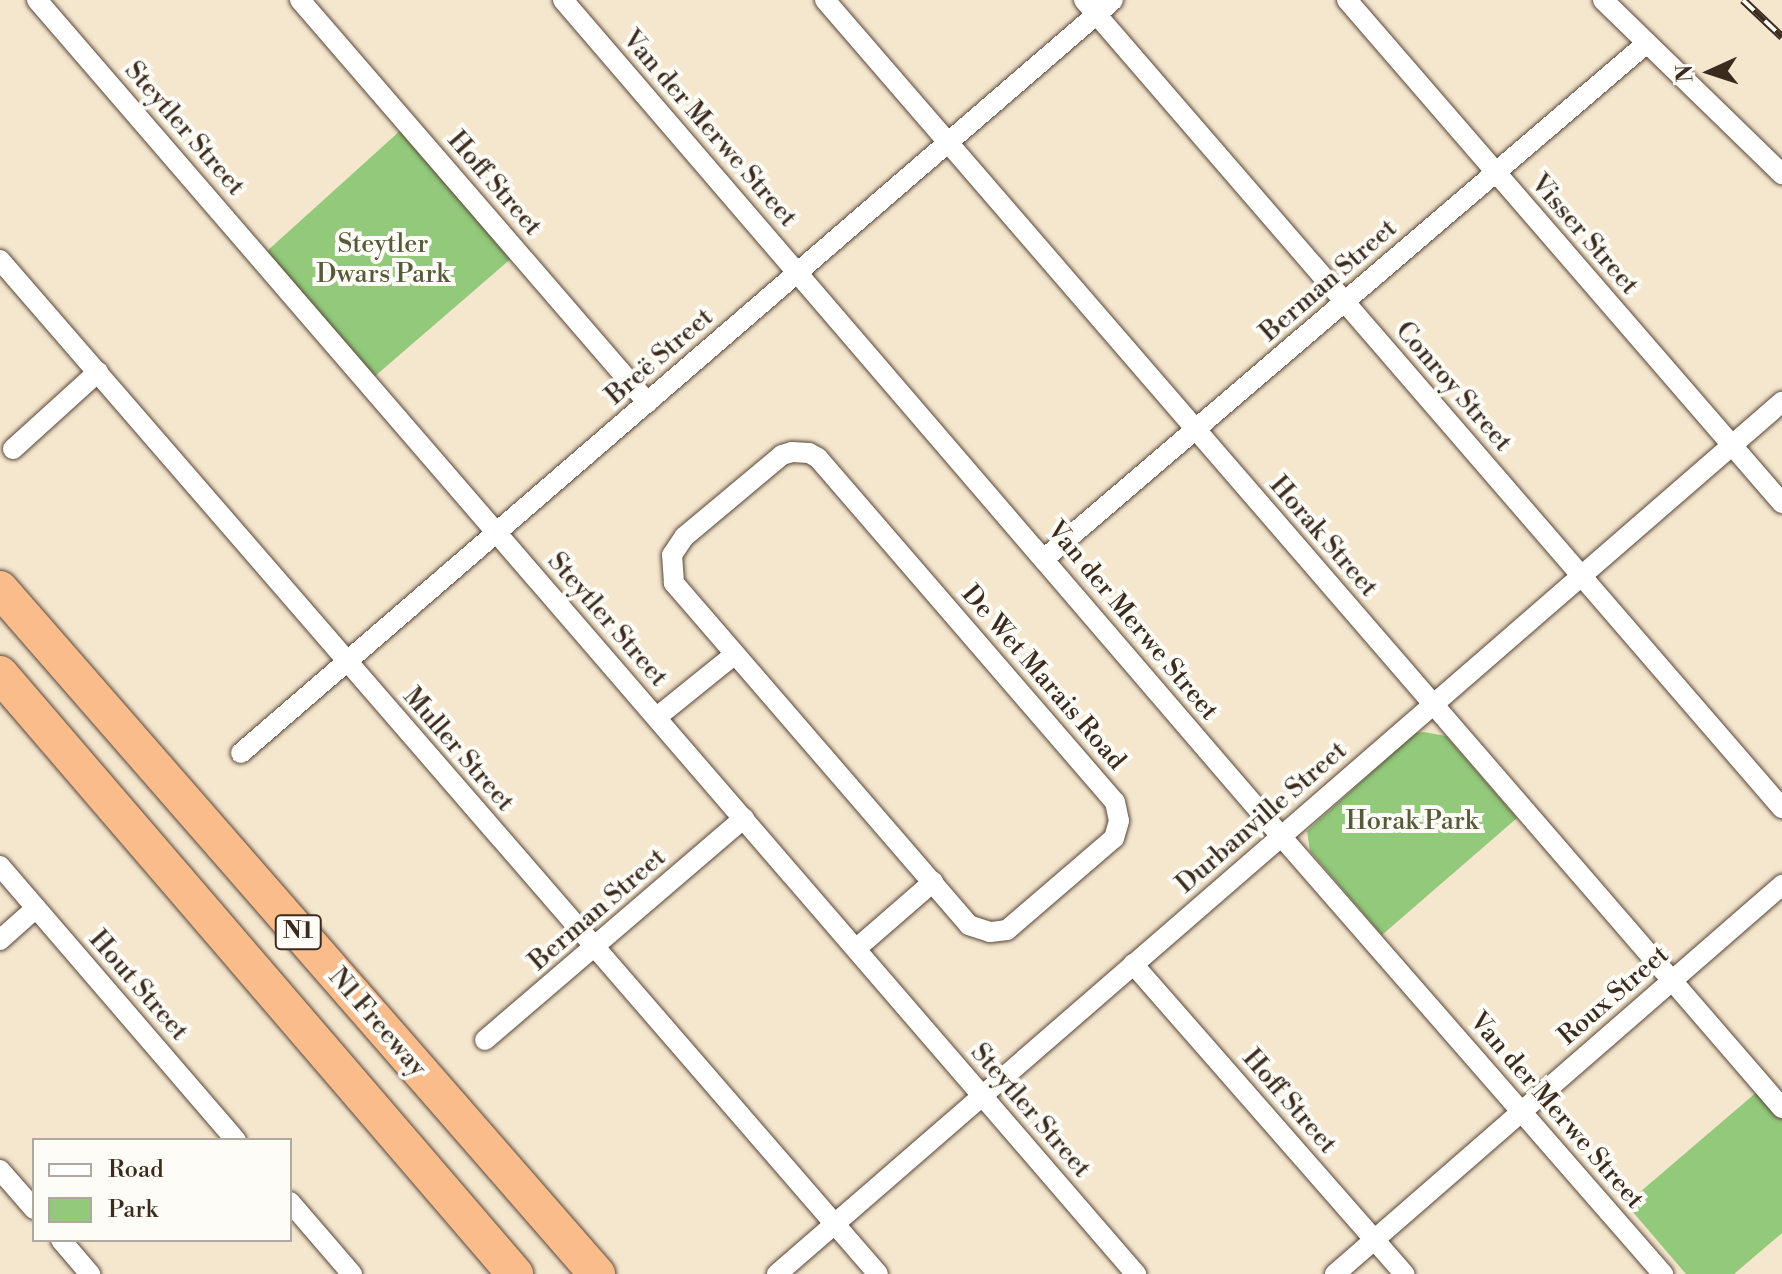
<!DOCTYPE html>
<html>
<head>
<meta charset="utf-8">
<style>
	body { margin:0 }
	#map { position:relative; width:1782px; height:1274px; overflow:hidden; background:#f5e6ce; font-family:"Libre Bodoni",serif }
	div>[style] { position:absolute }
	[style*='--x'] { left:calc(var(--x)*1px); top:calc(var(--y)*1px); width:calc(var(--w)*1px); rotate:calc(var(--a)*1deg) }
	.green>* { inset:0; background:#92c97b }
	.roads { filter:drop-shadow(0 0 2px #574638) drop-shadow(0 0 2px #574638) }
	.street>* { height:20px; margin:-10px; padding:0 10px; transform-origin:10px; border-radius:10px; background:#fff }
	.highway>* { height:36px; margin:-18px; padding:0 18px; transform-origin:18px; border-radius:18px; background:#fabc8b }
	.rail>* { height:8px; margin-top:-4px; transform-origin:0; background:repeating-linear-gradient(90deg,#fdfcf7 0 15px,#3b2a1e 0 30px); box-sizing:border-box; border-block:2px solid #3b2a1e }
	span { translate:-50% -50%; white-space:nowrap; text-align:center; line-height:1.15; -webkit-text-stroke:8px #fdfcf7; paint-order:stroke }
	.shield-label span { padding:2px 6px; background:#fdfcf7; border:2px solid; border-radius:6px; -webkit-text-stroke-width:0 }
	.shield-label { font-size:24px; color:#3b2a1e; font-weight:700 }
	.street-label { font-size:26px; color:#3b2a1e }
	.park-label { font-size:26px; color:#555a3a }
	.legend { position:absolute; left:32px; top:1138px; width:260px; height:104px; box-sizing:border-box; background:#fdfcf7; border:2px solid #afa8a0; margin:0; padding:10px 14px; list-style:none; font-size:24px; color:#3b2a1e }
	.legend li { display:flex; align-items:center; gap:16px; height:40px }
	.legend b { width:40px; border:2px solid #afa8a0 }
	.north { position:absolute; left:1670px; top:32px; width:80px; height:80px; -webkit-text-stroke:6px #fdfcf7; paint-order:stroke; rotate:267deg; font-size:22px; font-weight:700; line-height:32px; text-align:center; color:#3b2a1e }
	.north::after { content:''; display:block; margin:auto; width:28px; height:36px; background:#3b2a1e; clip-path:polygon(50% 0,100% 100%,50% 72%,0 100%) }
</style>
</head>
<body>
<div id="map">
	<div class="green">
		<div style="clip-path:polygon(402px 129px,513px 257px,374px 377px,266px 252px)"></div>
		<div style="clip-path:polygon(1424px 732px,1446px 736px,1517px 818px,1382px 935px,1310px 851px,1307px 831px,1415px 733px)"></div>
		<div style="clip-path:polygon(1758px 1091px,1782px 1119px,1782px 1233px,1734px 1274px,1686px 1274px,1626px 1204px)"></div>
	</div>
	<div class="roads">
		<div class="street">
			<div style="--x:37;--y:0;--w:1683;--a:49.22"></div>
			<div style="--x:300;--y:0;--w:532;--a:49.19"></div>
			<div style="--x:563;--y:0;--w:1101;--a:49.35"></div>
			<div style="--x:1280;--y:835;--w:583;--a:48.9"></div>
			<div style="--x:825;--y:0;--w:1464;--a:49.18"></div>
			<div style="--x:1084;--y:0;--w:1068;--a:49.18"></div>
			<div style="--x:1347;--y:0;--w:665;--a:49.15"></div>
			<div style="--x:1603;--y:0;--w:250;--a:44.2"></div>
			<div style="--x:0;--y:260;--w:1341;--a:49.11"></div>
			<div style="--x:13;--y:449;--w:115;--a:-42.2"></div>
			<div style="--x:792;--y:452;--w:17;--a:3"></div>
			<div style="--x:809;--y:453;--w:10;--a:29"></div>
			<div style="--x:818;--y:458;--w:454;--a:49.2"></div>
			<div style="--x:1115;--y:802;--w:19;--a:78"></div>
			<div style="--x:1119;--y:821;--w:18;--a:106"></div>
			<div style="--x:1114;--y:838;--w:141;--a:139.3"></div>
			<div style="--x:1007;--y:930;--w:17;--a:173"></div>
			<div style="--x:990;--y:932;--w:22;--a:-162"></div>
			<div style="--x:969;--y:925;--w:452;--a:-130.8"></div>
			<div style="--x:674;--y:583;--w:28;--a:-94"></div>
			<div style="--x:672;--y:555;--w:22;--a:-56"></div>
			<div style="--x:684;--y:537;--w:128;--a:-39.9"></div>
			<div style="--x:782;--y:455;--w:10;--a:-17"></div>
			<div style="--x:1045;--y:558;--w:792;--a:-40.55"></div>
			<div style="--x:657;--y:717;--w:100;--a:-38.9"></div>
			<div style="--x:241;--y:753;--w:1152;--a:-40.81"></div>
			<div style="--x:0;--y:866;--w:362;--a:49.3"></div>
			<div style="--x:0;--y:940;--w:48;--a:-41.6"></div>
			<div style="--x:857;--y:948;--w:101;--a:-41"></div>
			<div style="--x:1133;--y:964;--w:412;--a:48.8"></div>
			<div style="--x:485;--y:1040;--w:341;--a:-40.6"></div>
			<div style="--x:0;--y:1170;--w:52;--a:48.9"></div>
			<div style="--x:290;--y:1202;--w:95;--a:49.3"></div>
			<div style="--x:61;--y:1240;--w:45;--a:49.5"></div>
			<div style="--x:777;--y:1274;--w:1331;--a:-40.95"></div>
			<div style="--x:1335;--y:1274;--w:593;--a:-41.03"></div>
		</div>
		<div class="highway">
			<div style="--x:0;--y:589;--w:909;--a:48.93"></div>
			<div style="--x:0;--y:674;--w:791;--a:49.36"></div>
		</div>
	</div>
	<div class="rail">
		<div style="--x:1743;--y:0;--w:54;--a:43.5"></div>
	</div>
	<div class="shield-label">
		<span style="left:298px;top:932px">N1</span>
	</div>
	<div class="street-label">
		<span style="left:184px;top:129px;rotate:49deg">Steytler Street</span>
		<span style="left:709px;top:129px;rotate:49deg">Van der Merwe Street</span>
		<span style="left:494px;top:184px;rotate:49deg">Hoff Street</span>
		<span style="left:1584px;top:235px;rotate:49deg">Visser Street</span>
		<span style="left:1329px;top:281px;rotate:-41deg">Berman Street</span>
		<span style="left:660px;top:357px;rotate:-41deg">Breë Street</span>
		<span style="left:1453px;top:387px;rotate:49deg">Conroy Street</span>
		<span style="left:1323px;top:537px;rotate:49deg">Horak Street</span>
		<span style="left:607px;top:620px;rotate:49deg">Steytler Street</span>
		<span style="left:1132px;top:621px;rotate:50deg">Van der Merwe Street</span>
		<span style="left:1043px;top:678px;rotate:49deg">De Wet Marais Road</span>
		<span style="left:458px;top:750px;rotate:49deg">Muller Street</span>
		<span style="left:1262px;top:818px;rotate:-41deg">Durbanville Street</span>
		<span style="left:598px;top:910px;rotate:-41deg">Berman Street</span>
		<span style="left:138px;top:986px;rotate:49deg">Hout Street</span>
		<span style="left:1614px;top:996px;rotate:-41deg">Roux Street</span>
		<span style="left:377px;top:1023px;rotate:49deg">N1 Freeway</span>
		<span style="left:1289px;top:1102px;rotate:49deg">Hoff Street</span>
		<span style="left:1030px;top:1111px;rotate:49deg">Steytler Street</span>
		<span style="left:1556px;top:1111px;rotate:49deg">Van der Merwe Street</span>
	</div>
	<div class="park-label">
		<span style="left:383px;top:260px">Steytler<br>Dwars Park</span>
		<span style="left:1412px;top:822px">Horak Park</span>
	</div>
	<ul class="legend">
	<li><b style="height:10px;background:#fff"></b>Road</li>
	<li><b style="height:22px;background:#92c97b"></b>Park</li>
	</ul>
	<div class="north">N</div>
</div>
</body>
</html>
